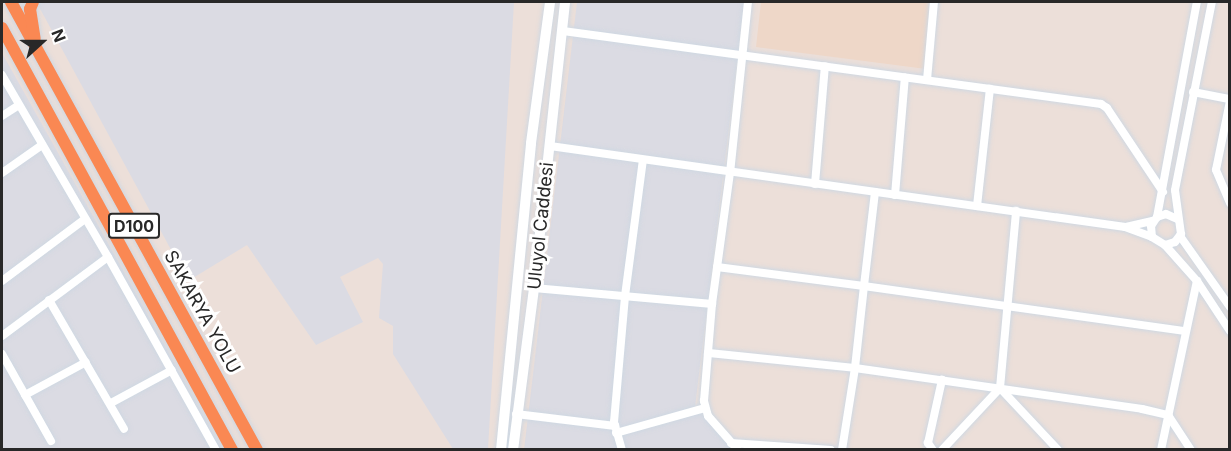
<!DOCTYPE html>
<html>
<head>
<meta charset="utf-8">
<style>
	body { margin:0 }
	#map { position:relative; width:1231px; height:451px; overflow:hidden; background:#ecdfd9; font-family:Inter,sans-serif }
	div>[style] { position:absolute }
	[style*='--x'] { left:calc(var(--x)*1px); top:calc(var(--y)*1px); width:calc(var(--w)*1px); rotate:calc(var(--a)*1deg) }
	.industrial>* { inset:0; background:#dbdbe3 }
	.education>* { inset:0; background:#eed7c8 }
	.roads { filter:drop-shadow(0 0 2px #cfd8e2) drop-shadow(0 0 2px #cfd8e2) }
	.minor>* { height:8px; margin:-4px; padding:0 4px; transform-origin:4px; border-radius:4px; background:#fff }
	.secondary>* { height:10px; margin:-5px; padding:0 5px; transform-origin:5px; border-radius:5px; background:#fff }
	.trunk>* { height:12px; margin:-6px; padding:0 6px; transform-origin:6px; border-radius:6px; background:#fa8853 }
	span { translate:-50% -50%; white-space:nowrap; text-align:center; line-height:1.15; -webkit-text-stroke:6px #fff; paint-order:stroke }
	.shield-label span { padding:2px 4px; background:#fff; border:2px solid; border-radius:4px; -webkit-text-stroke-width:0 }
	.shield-label { font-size:16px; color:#282828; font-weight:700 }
	.street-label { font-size:18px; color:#282828 }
	.frame { position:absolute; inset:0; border:3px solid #282828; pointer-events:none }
	.north { position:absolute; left:12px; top:12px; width:60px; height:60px; -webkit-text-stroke:4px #fff; paint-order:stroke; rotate:69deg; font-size:16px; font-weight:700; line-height:24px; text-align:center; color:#282828 }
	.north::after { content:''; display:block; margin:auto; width:21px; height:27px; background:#282828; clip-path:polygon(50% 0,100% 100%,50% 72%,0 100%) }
</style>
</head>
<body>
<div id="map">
	<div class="industrial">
		<div style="clip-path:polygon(39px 2px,514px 2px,488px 449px,453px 449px,393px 354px,393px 326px,379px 318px,383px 264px,378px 258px,340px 277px,363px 322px,316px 345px,247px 245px,188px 281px,38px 5px)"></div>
		<div style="clip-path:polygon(577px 2px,744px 2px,695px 407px,734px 449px,524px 450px)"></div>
		<div style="clip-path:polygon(2px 53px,57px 151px,222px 449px,2px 449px)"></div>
	</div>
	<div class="education">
		<div style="clip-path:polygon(761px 2px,934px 2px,926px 69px,756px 47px)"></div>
	</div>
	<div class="roads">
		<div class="minor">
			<div style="--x:563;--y:31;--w:543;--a:7.73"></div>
			<div style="--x:1101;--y:104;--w:7;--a:34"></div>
			<div style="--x:1107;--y:108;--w:101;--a:56.3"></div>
			<div style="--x:2;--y:75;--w:211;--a:59.8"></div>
			<div style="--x:108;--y:257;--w:221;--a:60.8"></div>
			<div style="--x:927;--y:80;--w:78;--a:-84.9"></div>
			<div style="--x:1193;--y:92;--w:38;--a:11"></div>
			<div style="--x:1230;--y:101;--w:70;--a:101.5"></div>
			<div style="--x:1216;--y:170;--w:36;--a:67"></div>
			<div style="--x:2;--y:116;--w:20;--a:-33"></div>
			<div style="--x:550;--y:146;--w:581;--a:8.02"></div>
			<div style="--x:1125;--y:227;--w:29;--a:20"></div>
			<div style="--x:1152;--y:237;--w:15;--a:32"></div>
			<div style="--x:1165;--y:245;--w:48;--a:48.4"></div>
			<div style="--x:1197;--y:281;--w:60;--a:56.6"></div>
			<div style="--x:2;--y:173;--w:49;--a:-35"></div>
			<div style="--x:815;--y:184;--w:118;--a:-85.2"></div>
			<div style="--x:875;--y:192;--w:95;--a:96.7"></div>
			<div style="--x:864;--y:286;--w:324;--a:8"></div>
			<div style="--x:895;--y:195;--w:118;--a:-85.2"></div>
			<div style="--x:977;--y:206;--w:118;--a:-83.7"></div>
			<div style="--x:1157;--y:217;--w:219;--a:-79.5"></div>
			<div style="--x:1126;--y:227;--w:28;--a:-13"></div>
			<div style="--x:1180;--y:236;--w:87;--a:54.8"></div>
			<div style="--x:1152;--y:237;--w:11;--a:-95"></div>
			<div style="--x:1151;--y:226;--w:11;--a:-56"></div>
			<div style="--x:1157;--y:217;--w:9;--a:-18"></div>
			<div style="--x:1166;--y:214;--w:12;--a:24"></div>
			<div style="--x:1165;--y:245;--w:10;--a:-17"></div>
			<div style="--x:1175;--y:242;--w:10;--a:-53"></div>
			<div style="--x:1181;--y:234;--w:44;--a:-97.8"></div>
			<div style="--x:1175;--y:190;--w:192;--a:-78.9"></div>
			<div style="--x:717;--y:267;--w:148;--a:7.4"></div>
			<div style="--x:864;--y:286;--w:82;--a:96.3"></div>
			<div style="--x:855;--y:368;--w:83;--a:99"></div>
			<div style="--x:2;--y:281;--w:104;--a:-36.8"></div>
			<div style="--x:534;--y:288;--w:179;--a:5.1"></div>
			<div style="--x:49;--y:300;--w:149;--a:59.8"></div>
			<div style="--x:2;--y:336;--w:132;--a:-36.7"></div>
			<div style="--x:708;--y:353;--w:148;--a:5.8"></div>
			<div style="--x:855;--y:368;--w:290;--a:8.1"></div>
			<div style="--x:1142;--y:409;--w:27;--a:13"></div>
			<div style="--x:1168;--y:415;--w:42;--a:56.7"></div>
			<div style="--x:2;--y:354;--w:100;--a:60.6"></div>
			<div style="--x:1000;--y:388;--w:85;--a:46.9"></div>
			<div style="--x:25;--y:395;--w:69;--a:-28.4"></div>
			<div style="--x:111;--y:403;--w:69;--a:-28.4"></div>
			<div style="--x:516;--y:414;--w:100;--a:6.9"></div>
			<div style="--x:616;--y:433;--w:92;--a:-15.7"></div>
			<div style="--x:731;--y:443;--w:100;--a:4"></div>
			<div style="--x:622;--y:450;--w:29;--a:-106"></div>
			<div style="--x:614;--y:422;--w:126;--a:-85"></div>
			<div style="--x:625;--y:296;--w:137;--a:-82.5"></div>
			<div style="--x:738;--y:450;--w:45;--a:-131.4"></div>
			<div style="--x:708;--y:416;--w:16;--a:-105"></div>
			<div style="--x:704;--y:401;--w:97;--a:-85.3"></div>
			<div style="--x:712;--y:304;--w:132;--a:-82.2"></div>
			<div style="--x:730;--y:173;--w:172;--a:-84"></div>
			<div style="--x:933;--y:450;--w:9;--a:-126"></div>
			<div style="--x:928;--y:443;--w:65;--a:-77.5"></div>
			<div style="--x:942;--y:450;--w:85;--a:-46.9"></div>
			<div style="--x:1000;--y:388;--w:178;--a:-84.8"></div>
			<div style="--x:1161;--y:450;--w:173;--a:-78"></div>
		</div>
		<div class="secondary">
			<div style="--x:501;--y:450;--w:308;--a:-84.4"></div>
			<div style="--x:531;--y:143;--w:142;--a:-82.3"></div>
			<div style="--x:513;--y:450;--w:163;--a:-82.6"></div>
			<div style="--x:534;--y:288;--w:288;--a:-83.8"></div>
		</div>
		<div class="trunk">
			<div style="--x:11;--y:2;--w:511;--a:61.23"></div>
			<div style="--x:33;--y:2;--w:8;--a:113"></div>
			<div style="--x:30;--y:9;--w:30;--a:81"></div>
			<div style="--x:2;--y:28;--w:481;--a:61.4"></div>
		</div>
	</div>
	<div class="shield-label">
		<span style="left:134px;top:226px">D100</span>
	</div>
	<div class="street-label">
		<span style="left:541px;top:226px;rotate:-84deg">Uluyol Caddesi</span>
		<span style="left:202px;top:312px;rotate:61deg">SAKARYA YOLU</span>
	</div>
	<div class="frame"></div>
	<div class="north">N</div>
</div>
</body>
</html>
